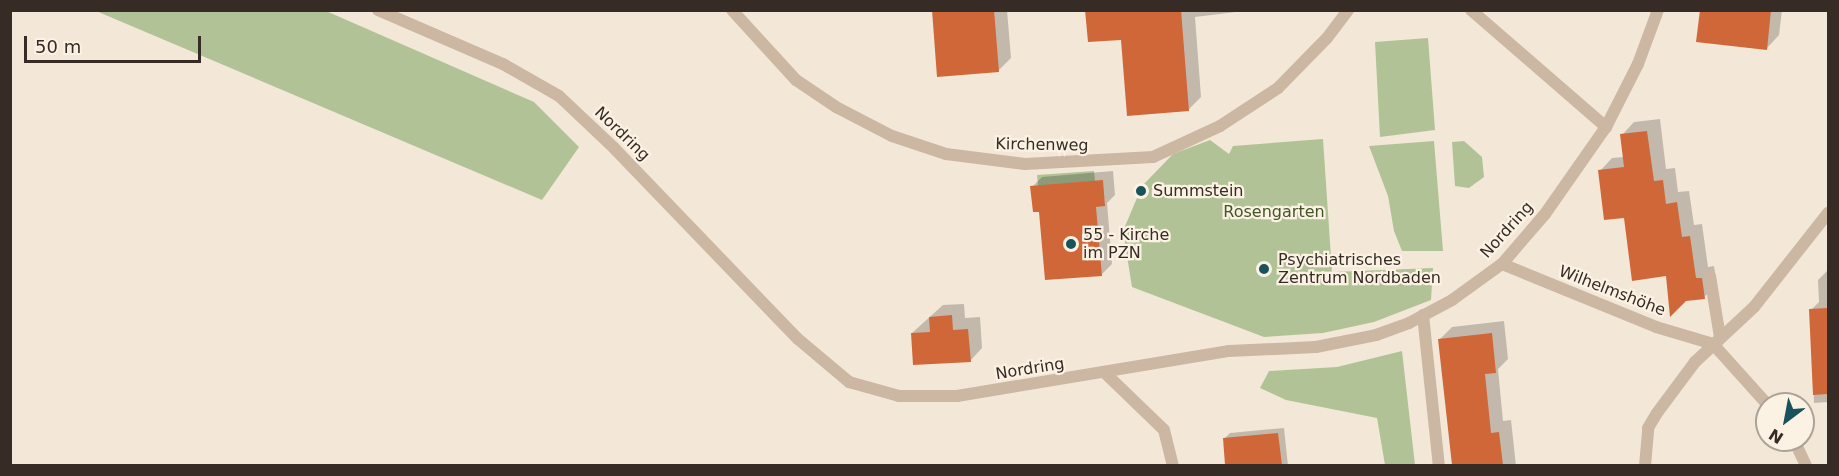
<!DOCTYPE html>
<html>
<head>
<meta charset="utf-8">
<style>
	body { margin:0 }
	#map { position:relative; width:1839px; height:476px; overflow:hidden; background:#f3e8d7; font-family:"DejaVu Sans",sans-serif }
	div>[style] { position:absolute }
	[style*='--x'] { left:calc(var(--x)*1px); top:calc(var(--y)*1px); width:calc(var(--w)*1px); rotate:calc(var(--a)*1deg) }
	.green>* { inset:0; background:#b1c396 }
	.shadow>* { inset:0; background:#0003 }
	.building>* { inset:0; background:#d06738 }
	.service>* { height:12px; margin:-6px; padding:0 6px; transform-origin:6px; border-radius:6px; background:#ccb8a2 }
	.dots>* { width:16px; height:16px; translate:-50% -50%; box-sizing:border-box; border:3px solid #fbf2e4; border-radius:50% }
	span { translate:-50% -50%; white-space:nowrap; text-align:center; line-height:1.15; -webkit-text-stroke:4.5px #fbf2e4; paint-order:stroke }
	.street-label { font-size:16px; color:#362c25 }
	.poi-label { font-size:16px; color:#362c25 }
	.left { translate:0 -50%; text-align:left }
	.park-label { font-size:16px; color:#425627 }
	.frame { position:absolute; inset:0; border:12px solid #362c25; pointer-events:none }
	.north { position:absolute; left:1755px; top:392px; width:60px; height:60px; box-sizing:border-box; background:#fbf2e4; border:2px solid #aca398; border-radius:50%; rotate:212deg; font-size:16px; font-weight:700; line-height:24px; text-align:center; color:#362c25 }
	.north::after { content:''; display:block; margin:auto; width:21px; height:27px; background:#18525b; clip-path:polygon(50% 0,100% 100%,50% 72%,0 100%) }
	.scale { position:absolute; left:24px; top:36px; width:177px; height:27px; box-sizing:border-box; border:3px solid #362c25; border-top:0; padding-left:8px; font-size:18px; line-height:21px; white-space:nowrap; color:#362c25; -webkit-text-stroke:4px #fbf2e4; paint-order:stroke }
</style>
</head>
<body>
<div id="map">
	<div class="green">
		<div style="clip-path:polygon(96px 11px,326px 11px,534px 102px,579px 147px,542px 200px)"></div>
		<div style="clip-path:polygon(1428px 38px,1435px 130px,1380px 137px,1375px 42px)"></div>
		<div style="clip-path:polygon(1323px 139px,1332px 272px,1433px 268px,1431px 300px,1374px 322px,1323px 333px,1264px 337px,1132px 287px,1123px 231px,1142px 186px,1173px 154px,1210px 140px,1229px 154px,1233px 146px)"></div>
		<div style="clip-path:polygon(1434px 141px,1443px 251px,1402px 251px,1394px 231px,1388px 196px,1369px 146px)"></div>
		<div style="clip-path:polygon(1464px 141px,1482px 157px,1484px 177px,1469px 188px,1455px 186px,1452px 142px)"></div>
		<div style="clip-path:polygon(1094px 171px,1095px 181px,1038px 186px,1037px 175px)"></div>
		<div style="clip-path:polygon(1402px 351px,1415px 465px,1385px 465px,1377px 418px,1286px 400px,1260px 388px,1269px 371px,1337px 367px)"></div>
	</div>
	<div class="shadow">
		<div style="clip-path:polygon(933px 10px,1007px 10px,1011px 58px,998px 71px)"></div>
		<div style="clip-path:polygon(1087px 10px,1252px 10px,1195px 17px,1201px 97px,1188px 110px,1123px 38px)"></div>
		<div style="clip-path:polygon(1701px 10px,1782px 10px,1779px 35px,1767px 48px)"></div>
		<div style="clip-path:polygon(1660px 119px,1666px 169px,1675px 168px,1678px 192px,1689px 191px,1694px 225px,1702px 224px,1708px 267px,1714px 266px,1717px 285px,1704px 297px,1667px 274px,1600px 171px,1612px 158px,1624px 157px,1622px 135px,1634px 122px)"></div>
		<div style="clip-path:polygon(1113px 171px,1115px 195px,1107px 203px,1112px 264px,1102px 274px,1041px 210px,1032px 187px,1042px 177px)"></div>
		<div style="clip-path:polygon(1828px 270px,1828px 402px,1814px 403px,1811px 310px,1819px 302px,1818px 280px)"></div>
		<div style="clip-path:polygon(964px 304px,965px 318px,980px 317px,982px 348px,970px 361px,912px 333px,943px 305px)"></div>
		<div style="clip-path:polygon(1504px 321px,1508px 359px,1498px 369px,1503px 421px,1511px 420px,1516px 466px,1453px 466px,1439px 340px,1452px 327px)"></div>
		<div style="clip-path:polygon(1284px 428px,1288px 466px,1227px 466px,1224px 439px,1230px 433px)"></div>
	</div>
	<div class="building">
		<div style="clip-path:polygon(932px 10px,994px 10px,999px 72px,937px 77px)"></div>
		<div style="clip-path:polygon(1085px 10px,1181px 10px,1189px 111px,1127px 116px,1121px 40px,1088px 42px)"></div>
		<div style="clip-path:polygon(1700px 10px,1771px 10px,1767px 50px,1696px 42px)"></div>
		<div style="clip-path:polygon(1647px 131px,1654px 181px,1663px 180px,1666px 204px,1677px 202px,1682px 237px,1690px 236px,1696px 278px,1702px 278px,1705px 299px,1686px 301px,1670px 317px,1666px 276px,1632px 281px,1624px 218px,1604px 220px,1598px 170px,1624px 167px,1620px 134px)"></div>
		<div style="clip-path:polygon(1103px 180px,1105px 206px,1096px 207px,1102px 276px,1045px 280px,1039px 212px,1033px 212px,1030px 186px)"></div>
		<div style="clip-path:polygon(1828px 308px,1828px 394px,1813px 395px,1809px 309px)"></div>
		<div style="clip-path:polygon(952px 315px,953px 330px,968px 329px,971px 362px,913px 365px,911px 333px,930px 332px,929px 317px)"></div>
		<div style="clip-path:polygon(1492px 333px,1496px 373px,1485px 374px,1491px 433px,1499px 432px,1503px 465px,1452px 465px,1438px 339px)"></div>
		<div style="clip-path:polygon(1278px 433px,1282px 465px,1225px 465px,1223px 438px)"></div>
	</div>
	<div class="service">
		<div style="--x:378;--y:10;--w:136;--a:23.4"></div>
		<div style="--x:503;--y:64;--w:64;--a:29.7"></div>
		<div style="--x:559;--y:96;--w:76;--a:43.4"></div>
		<div style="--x:614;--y:148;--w:265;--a:46.1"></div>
		<div style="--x:798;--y:339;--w:67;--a:40.1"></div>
		<div style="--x:849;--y:382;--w:52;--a:15.6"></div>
		<div style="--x:899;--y:396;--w:58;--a:0"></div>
		<div style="--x:957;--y:396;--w:276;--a:-9.4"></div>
		<div style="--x:1229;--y:351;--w:87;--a:-2.6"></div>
		<div style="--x:1316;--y:347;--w:61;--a:-11.3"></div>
		<div style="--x:1376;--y:335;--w:35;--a:-20"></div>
		<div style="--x:1409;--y:323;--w:49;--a:-28.1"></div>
		<div style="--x:1452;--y:300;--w:62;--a:-35.8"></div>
		<div style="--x:1502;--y:264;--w:66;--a:-49.3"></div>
		<div style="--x:1545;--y:214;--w:106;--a:-55"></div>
		<div style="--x:1606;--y:127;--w:71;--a:-63.1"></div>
		<div style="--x:1638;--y:64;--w:58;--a:-69.7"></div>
		<div style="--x:732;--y:10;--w:95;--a:47.6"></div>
		<div style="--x:796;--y:80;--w:48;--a:34"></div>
		<div style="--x:836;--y:107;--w:63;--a:27.4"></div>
		<div style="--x:892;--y:136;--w:57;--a:18.4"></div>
		<div style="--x:946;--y:154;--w:80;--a:7.2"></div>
		<div style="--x:1025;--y:164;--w:128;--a:-3.1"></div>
		<div style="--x:1153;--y:157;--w:74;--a:-24.8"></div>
		<div style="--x:1220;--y:126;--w:69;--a:-33.2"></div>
		<div style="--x:1278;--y:88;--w:70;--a:-45.6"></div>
		<div style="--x:1327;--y:38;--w:35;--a:-53"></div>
		<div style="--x:1471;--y:10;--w:179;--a:40.9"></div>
		<div style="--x:1502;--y:264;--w:166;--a:22.2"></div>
		<div style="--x:1656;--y:327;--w:59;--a:16.6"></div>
		<div style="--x:1713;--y:344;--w:81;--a:48"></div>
		<div style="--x:1710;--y:276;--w:62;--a:80.7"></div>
		<div style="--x:1423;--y:315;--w:152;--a:84"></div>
		<div style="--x:1104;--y:372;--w:83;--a:44"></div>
		<div style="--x:1164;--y:430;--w:37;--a:76"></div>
		<div style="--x:1794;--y:440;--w:29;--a:65"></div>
		<div style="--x:1645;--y:466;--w:38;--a:-85"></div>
		<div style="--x:1648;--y:428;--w:17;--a:-59"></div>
		<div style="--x:1657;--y:413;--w:64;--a:-53.3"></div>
		<div style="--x:1695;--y:362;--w:81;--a:-43"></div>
		<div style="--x:1754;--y:307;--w:120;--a:-51.8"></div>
	</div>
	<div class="dots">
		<div style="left:1141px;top:191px;background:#18525b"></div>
		<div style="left:1071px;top:244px;background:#18525b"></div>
		<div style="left:1264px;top:269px;background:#18525b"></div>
	</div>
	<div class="street-label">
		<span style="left:622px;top:134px;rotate:44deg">Nordring</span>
		<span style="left:1042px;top:145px;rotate:1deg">Kirchenweg</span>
		<span style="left:1507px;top:230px;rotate:-48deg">Nordring</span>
		<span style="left:1612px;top:291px;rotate:21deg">Wilhelmshöhe</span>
		<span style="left:1030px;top:369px;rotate:-9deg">Nordring</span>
	</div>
	<div class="poi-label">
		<span class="left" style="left:1153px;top:191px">Summstein</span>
		<span class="left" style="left:1083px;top:244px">55 - Kirche<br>im PZN</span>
		<span class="left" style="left:1278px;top:269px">Psychiatrisches<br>Zentrum Nordbaden</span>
	</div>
	<div class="park-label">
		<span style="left:1274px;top:212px">Rosengarten</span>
	</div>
	<div class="frame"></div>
	<div class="north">N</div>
	<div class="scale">50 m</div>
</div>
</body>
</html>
